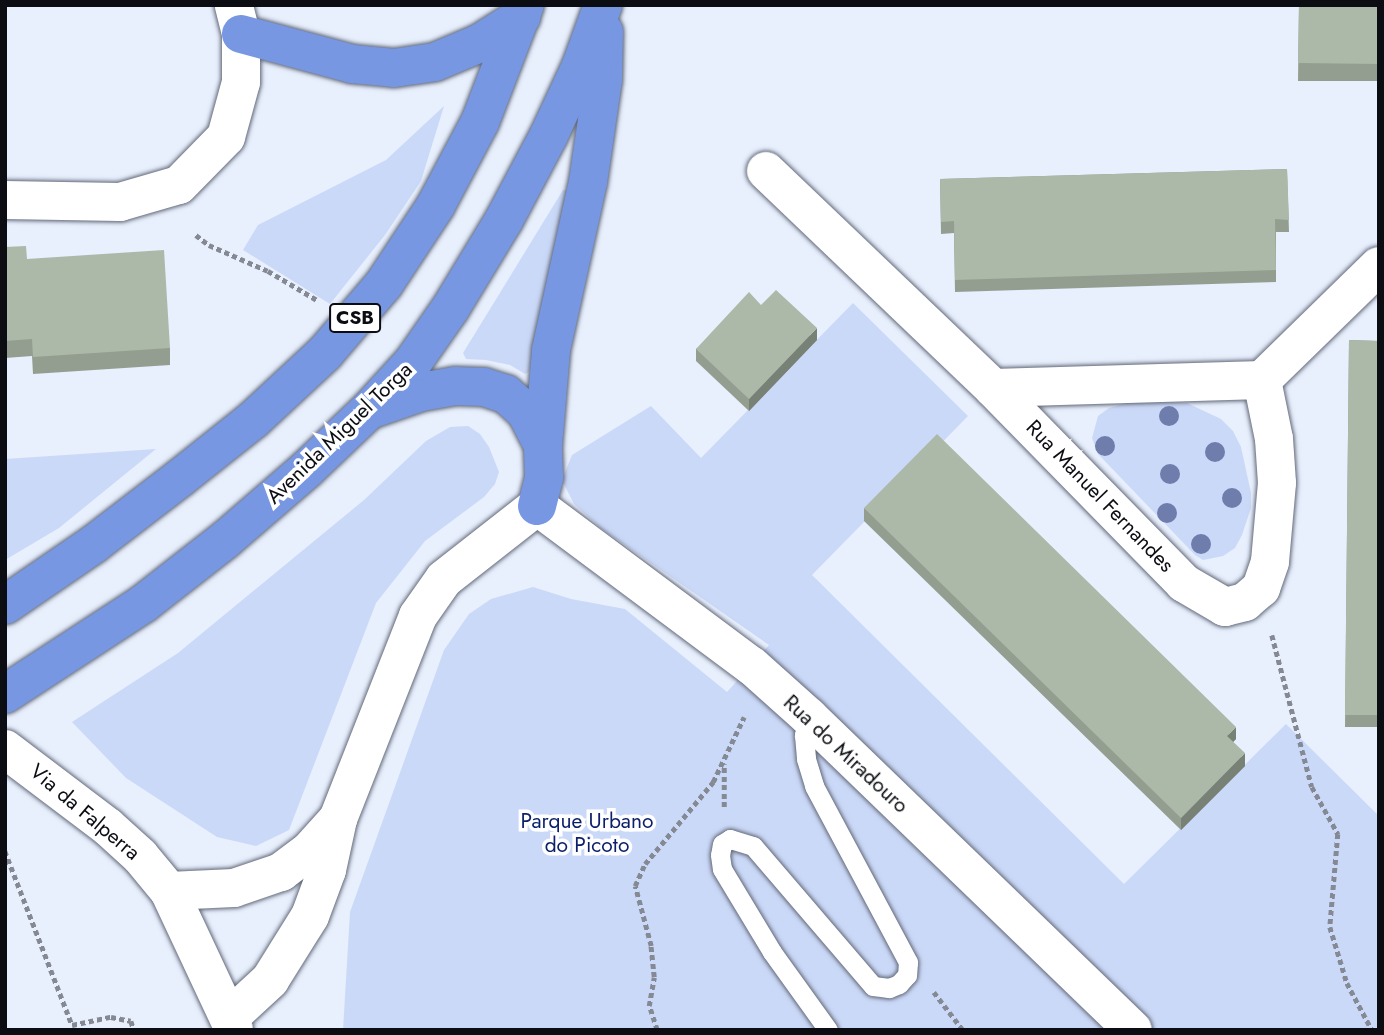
<!DOCTYPE html>
<html>
<head>
<meta charset="utf-8">
<style>
	body { margin:0 }
	#map { position:relative; width:1384px; height:1035px; overflow:hidden; background:#e8effd; font-family:Jost,sans-serif }
	div>[style] { position:absolute }
	[style*='--x'] { left:calc(var(--x)*1px); top:calc(var(--y)*1px); width:calc(var(--w)*1px); rotate:calc(var(--a)*1deg) }
	.green>* { inset:0; background:#cbd9f8 }
	.path>* { height:4.5px; margin-top:-2.25px; transform-origin:0; background:repeating-linear-gradient(90deg,#858994 0 5px,transparent 0 8.5px) }
	.roads { filter:drop-shadow(0 0 2px #626979) drop-shadow(0 0 2px #626979) }
	.lane>* { height:19px; margin:-9.5px; padding:0 9.5px; transform-origin:9.5px; border-radius:9.5px; background:#fff }
	.street>* { height:38px; margin:-19px; padding:0 19px; transform-origin:19px; border-radius:19px; background:#fff }
	.secondary>* { height:38px; margin:-19px; padding:0 19px; transform-origin:19px; border-radius:19px; background:#fff }
	.highway>* { height:38px; margin:-19px; padding:0 19px; transform-origin:19px; border-radius:19px; background:#7797e2 }
	.trees>* { width:20px; height:20px; margin:-10px; border-radius:50%; background:#6e7dac }
	.wall>* { inset:0; background:#949e90 }
	.shaded-wall>* { inset:0; background:#788176 }
	.building>* { inset:0; background:#acb8a8 }
	span { translate:-50% -50%; white-space:nowrap; text-align:center; line-height:1.15; -webkit-text-stroke:7px #fff; paint-order:stroke }
	.shield-label span { padding:2px 5px; background:#fff; border:2px solid; border-radius:5px; -webkit-text-stroke-width:0 }
	.shield-label { font-size:19px; color:#0b0d13; font-weight:700 }
	.street-label { font-size:21px; color:#0b0d13 }
	.park-label { font-size:21px; color:#0b1f6a }
	.frame { position:absolute; inset:0; border:7px solid #0b0d13; pointer-events:none }
</style>
</head>
<body>
<div id="map">
	<div class="green">
		<div style="clip-path:polygon(444px 106px,421px 181px,385px 235px,330px 304px,243px 250px,258px 225px,386px 160px)"></div>
		<div style="clip-path:polygon(563px 190px,568px 190px,529px 372px,525px 374px,510px 365px,486px 360px,466px 359px,463px 353px)"></div>
		<div style="clip-path:polygon(853px 303px,968px 416px,812px 575px,1124px 884px,1286px 724px,1379px 816px,1379px 1030px,343px 1030px,350px 912px,444px 650px,469px 614px,491px 599px,533px 587px,571px 599px,625px 609px,727px 692px,769px 645px,602px 529px,574px 504px,562px 480px,572px 455px,651px 406px,701px 458px)"></div>
		<div style="clip-path:polygon(1134px 401px,1187px 403px,1221px 419px,1233px 431px,1241px 447px,1251px 493px,1251px 508px,1242px 535px,1235px 548px,1223px 556px,1203px 560px,1195px 555px,1098px 454px,1092px 438px,1098px 416px,1109px 408px)"></div>
		<div style="clip-path:polygon(468px 426px,480px 434px,489px 447px,499px 472px,495px 484px,484px 497px,425px 541px,376px 603px,289px 830px,256px 846px,217px 837px,126px 778px,72px 722px,178px 653px,364px 500px,426px 441px,450px 427px)"></div>
		<div style="clip-path:polygon(156px 449px,59px 528px,5px 560px,5px 459px)"></div>
	</div>
	<div class="path">
		<div style="--x:196;--y:235;--w:16;--a:38"></div>
		<div style="--x:209;--y:245;--w:64;--a:23.8"></div>
		<div style="--x:268;--y:271;--w:57;--a:30.6"></div>
		<div style="--x:1272;--y:635;--w:157;--a:75.3"></div>
		<div style="--x:1312;--y:787;--w:54;--a:61"></div>
		<div style="--x:1338;--y:834;--w:93;--a:94.9"></div>
		<div style="--x:1330;--y:927;--w:59;--a:73.1"></div>
		<div style="--x:1347;--y:983;--w:53;--a:62"></div>
		<div style="--x:724;--y:807;--w:43;--a:-90"></div>
		<div style="--x:5;--y:851;--w:186;--a:68.9"></div>
		<div style="--x:72;--y:1025;--w:40;--a:-12"></div>
		<div style="--x:111;--y:1017;--w:20;--a:11"></div>
		<div style="--x:131;--y:1021;--w:9;--a:72"></div>
		<div style="--x:934;--y:992;--w:48;--a:52.7"></div>
		<div style="--x:657;--y:1030;--w:25;--a:-108"></div>
		<div style="--x:649;--y:1006;--w:29;--a:-80"></div>
		<div style="--x:654;--y:977;--w:31;--a:-96"></div>
		<div style="--x:651;--y:946;--w:62;--a:-104.9"></div>
		<div style="--x:635;--y:886;--w:24;--a:-66"></div>
		<div style="--x:645;--y:864;--w:107;--a:-50.3"></div>
		<div style="--x:713;--y:782;--w:72;--a:-64.5"></div>
	</div>
	<div class="roads">
		<div class="lane">
			<div style="--x:809;--y:717;--w:19;--a:106"></div>
			<div style="--x:804;--y:735;--w:24;--a:85"></div>
			<div style="--x:806;--y:759;--w:28;--a:73"></div>
			<div style="--x:814;--y:786;--w:200;--a:61.9"></div>
			<div style="--x:908;--y:962;--w:13;--a:94"></div>
			<div style="--x:907;--y:975;--w:12;--a:132"></div>
			<div style="--x:899;--y:984;--w:11;--a:158"></div>
			<div style="--x:889;--y:988;--w:16;--a:-173"></div>
			<div style="--x:873;--y:986;--w:184;--a:-130.6"></div>
			<div style="--x:753;--y:846;--w:24;--a:-163"></div>
			<div style="--x:730;--y:839;--w:9;--a:148"></div>
			<div style="--x:722;--y:844;--w:11;--a:100"></div>
			<div style="--x:720;--y:855;--w:14;--a:82"></div>
			<div style="--x:722;--y:869;--w:97;--a:58.9"></div>
			<div style="--x:772;--y:952;--w:96;--a:54.3"></div>
		</div>
		<div class="street">
			<div style="--x:766;--y:171;--w:314;--a:43.7"></div>
			<div style="--x:1262;--y:380;--w:60;--a:78.5"></div>
			<div style="--x:1274;--y:439;--w:44;--a:86.1"></div>
			<div style="--x:1277;--y:483;--w:79;--a:95.1"></div>
			<div style="--x:1270;--y:562;--w:28;--a:109"></div>
			<div style="--x:1261;--y:588;--w:21;--a:139"></div>
			<div style="--x:1245;--y:602;--w:21;--a:166"></div>
			<div style="--x:1225;--y:607;--w:48;--a:-149.7"></div>
			<div style="--x:1184;--y:583;--w:273;--a:-134.4"></div>
			<div style="--x:993;--y:388;--w:269;--a:-1.7"></div>
			<div style="--x:1262;--y:380;--w:163;--a:-44.3"></div>
			<div style="--x:169;--y:891;--w:65;--a:-2.6"></div>
			<div style="--x:234;--y:888;--w:50;--a:-18.8"></div>
			<div style="--x:281;--y:872;--w:36;--a:-37"></div>
			<div style="--x:310;--y:850;--w:42;--a:-47.9"></div>
			<div style="--x:229;--y:1018;--w:56;--a:-42.8"></div>
			<div style="--x:270;--y:980;--w:75;--a:-58"></div>
			<div style="--x:310;--y:916;--w:49;--a:-69.7"></div>
			<div style="--x:327;--y:870;--w:52;--a:-77.8"></div>
			<div style="--x:338;--y:819;--w:218;--a:-68.5"></div>
			<div style="--x:418;--y:616;--w:45;--a:-54.9"></div>
			<div style="--x:444;--y:579;--w:118;--a:-38.1"></div>
			<div style="--x:537;--y:506;--w:268;--a:36.7"></div>
			<div style="--x:752;--y:666;--w:76;--a:41.8"></div>
			<div style="--x:809;--y:717;--w:450;--a:44"></div>
		</div>
		<div class="secondary">
			<div style="--x:5;--y:200;--w:115;--a:1"></div>
			<div style="--x:120;--y:202;--w:61;--a:-16.1"></div>
			<div style="--x:179;--y:185;--w:67;--a:-45.6"></div>
			<div style="--x:226;--y:137;--w:57;--a:-74.7"></div>
			<div style="--x:241;--y:82;--w:48;--a:-90"></div>
			<div style="--x:241;--y:34;--w:30;--a:-104"></div>
			<div style="--x:5;--y:749;--w:129;--a:37.1"></div>
			<div style="--x:108;--y:827;--w:43;--a:42.2"></div>
			<div style="--x:140;--y:856;--w:45;--a:50.4"></div>
			<div style="--x:169;--y:891;--w:153;--a:64.9"></div>
		</div>
		<div class="highway">
			<div style="--x:241;--y:34;--w:115;--a:15.1"></div>
			<div style="--x:352;--y:64;--w:42;--a:5.4"></div>
			<div style="--x:394;--y:68;--w:41;--a:-8.3"></div>
			<div style="--x:435;--y:62;--w:49;--a:-22.9"></div>
			<div style="--x:480;--y:43;--w:49;--a:-32.4"></div>
			<div style="--x:372;--y:409;--w:52;--a:-19.1"></div>
			<div style="--x:421;--y:392;--w:35;--a:-10"></div>
			<div style="--x:455;--y:386;--w:29;--a:2"></div>
			<div style="--x:484;--y:387;--w:23;--a:18"></div>
			<div style="--x:506;--y:394;--w:27;--a:42"></div>
			<div style="--x:526;--y:412;--w:38;--a:63"></div>
			<div style="--x:537;--y:506;--w:30;--a:-76"></div>
			<div style="--x:544;--y:477;--w:31;--a:-92"></div>
			<div style="--x:543;--y:446;--w:96;--a:-85.2"></div>
			<div style="--x:551;--y:350;--w:172;--a:-77.6"></div>
			<div style="--x:588;--y:182;--w:104;--a:-81.7"></div>
			<div style="--x:603;--y:79;--w:47;--a:-88.8"></div>
			<div style="--x:5;--y:605;--w:108;--a:-34.4"></div>
			<div style="--x:94;--y:544;--w:108;--a:-37.5"></div>
			<div style="--x:180;--y:478;--w:93;--a:-38.5"></div>
			<div style="--x:253;--y:420;--w:98;--a:-42.9"></div>
			<div style="--x:325;--y:353;--w:91;--a:-49.5"></div>
			<div style="--x:384;--y:284;--w:95;--a:-56.6"></div>
			<div style="--x:436;--y:205;--w:94;--a:-62.1"></div>
			<div style="--x:480;--y:122;--w:125;--a:-69"></div>
			<div style="--x:5;--y:694;--w:165;--a:-33.1"></div>
			<div style="--x:143;--y:604;--w:104;--a:-38"></div>
			<div style="--x:225;--y:540;--w:108;--a:-40.9"></div>
			<div style="--x:307;--y:469;--w:87;--a:-43.6"></div>
			<div style="--x:370;--y:409;--w:64;--a:-47.5"></div>
			<div style="--x:413;--y:362;--w:65;--a:-55.1"></div>
			<div style="--x:450;--y:309;--w:104;--a:-58.8"></div>
			<div style="--x:504;--y:220;--w:96;--a:-62.1"></div>
			<div style="--x:549;--y:135;--w:76;--a:-65.1"></div>
			<div style="--x:581;--y:66;--w:65;--a:-70.2"></div>
		</div>
	</div>
	<div class="trees">
		<div style="left:1169px;top:416px"></div>
		<div style="left:1105px;top:446px"></div>
		<div style="left:1215px;top:452px"></div>
		<div style="left:1170px;top:474px"></div>
		<div style="left:1232px;top:498px"></div>
		<div style="left:1167px;top:513px"></div>
		<div style="left:1201px;top:544px"></div>
	</div>
	<div class="wall">
		<div style="clip-path:polygon(1299px 5px,1379px 5px,1379px 81px,1298px 81px)"></div>
		<div style="clip-path:polygon(1287px 169px,1289px 232px,1276px 232px,1276px 282px,955px 292px,954px 233px,941px 234px,940px 179px)"></div>
		<div style="clip-path:polygon(5px 247px,27px 259px,170px 348px,170px 365px,33px 374px,32px 356px,5px 358px)"></div>
		<div style="clip-path:polygon(761px 305px,817px 340px,749px 411px,696px 361px,696px 349px)"></div>
		<div style="clip-path:polygon(1349px 340px,1379px 341px,1379px 727px,1345px 727px)"></div>
		<div style="clip-path:polygon(864px 508px,1236px 739px,1233px 742px,1245px 766px,1181px 830px,864px 521px)"></div>
	</div>
	<div class="shaded-wall">
		<div style="clip-path:polygon(817px 328px,817px 340px,749px 411px,749px 399px)"></div>
		<div style="clip-path:polygon(1236px 727px,1236px 739px,1227px 748px,1227px 736px)"></div>
		<div style="clip-path:polygon(1245px 753px,1245px 766px,1181px 830px,1181px 818px)"></div>
	</div>
	<div class="building">
		<div style="clip-path:polygon(1299px 5px,1379px 5px,1379px 64px,1298px 63px)"></div>
		<div style="clip-path:polygon(1287px 169px,1289px 220px,1275px 219px,1276px 270px,955px 280px,954px 221px,941px 222px,940px 179px)"></div>
		<div style="clip-path:polygon(26px 246px,27px 259px,164px 250px,170px 348px,33px 357px,32px 339px,5px 341px,5px 247px)"></div>
		<div style="clip-path:polygon(776px 290px,817px 328px,749px 399px,696px 349px,749px 292px,761px 305px)"></div>
		<div style="clip-path:polygon(1349px 340px,1379px 341px,1379px 715px,1345px 715px)"></div>
		<div style="clip-path:polygon(937px 434px,1236px 727px,1227px 736px,1245px 753px,1181px 818px,864px 508px)"></div>
	</div>
	<div class="shield-label">
		<span style="left:355px;top:318px">CSB</span>
	</div>
	<div class="street-label">
		<span style="left:339px;top:433px;rotate:-44deg">Avenida Miguel Torga</span>
		<span style="left:1100px;top:496px;rotate:46deg">Rua Manuel Fernandes</span>
		<span style="left:846px;top:754px;rotate:43deg">Rua do Miradouro</span>
		<span style="left:85px;top:812px;rotate:40deg">Via da Falperra</span>
	</div>
	<div class="park-label">
		<span style="left:587px;top:833px">Parque Urbano<br>do Picoto</span>
	</div>
	<div class="frame"></div>
</div>
</body>
</html>
